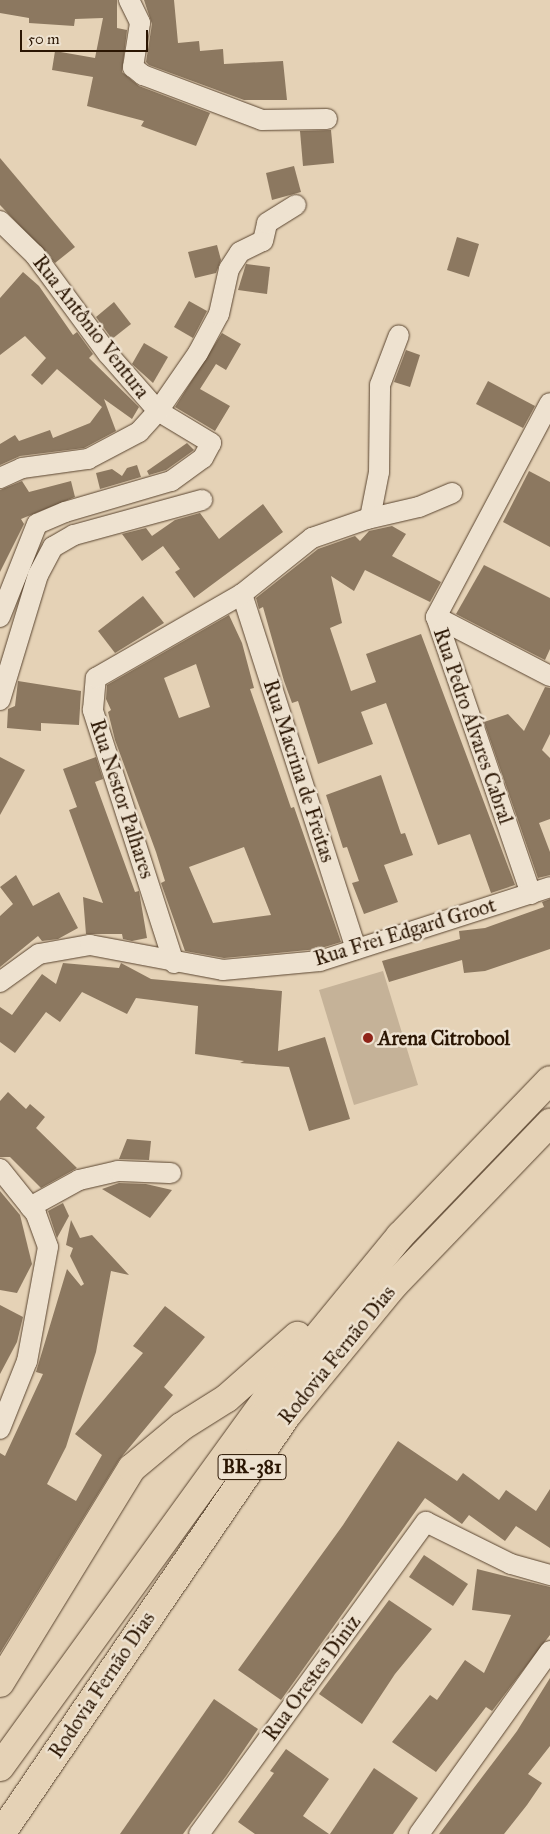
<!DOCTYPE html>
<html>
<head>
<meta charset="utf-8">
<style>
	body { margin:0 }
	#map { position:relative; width:550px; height:1834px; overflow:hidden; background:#e5d2b6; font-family:"IM FELL Great Primer",serif }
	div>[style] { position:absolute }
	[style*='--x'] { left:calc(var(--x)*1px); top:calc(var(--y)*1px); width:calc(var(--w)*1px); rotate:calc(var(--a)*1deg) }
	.green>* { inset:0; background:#c5b298 }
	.building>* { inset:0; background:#8c7860 }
	.roads { filter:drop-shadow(0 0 1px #5a4530) drop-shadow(0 0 1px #5a4530) }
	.minor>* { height:20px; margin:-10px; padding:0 10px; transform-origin:10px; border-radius:10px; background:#eee2d0 }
	.highway>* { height:28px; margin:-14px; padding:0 14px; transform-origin:14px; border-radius:14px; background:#e5d2b6 }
	.dots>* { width:14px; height:14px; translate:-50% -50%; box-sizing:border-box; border:2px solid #eee2d0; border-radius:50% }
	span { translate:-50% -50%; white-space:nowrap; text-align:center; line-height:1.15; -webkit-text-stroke:5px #eee2d0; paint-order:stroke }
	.shield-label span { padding:1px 4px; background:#eee2d0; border:1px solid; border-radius:4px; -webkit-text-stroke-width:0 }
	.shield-label { font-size:19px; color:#2b1603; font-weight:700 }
	.street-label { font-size:20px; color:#2b1603 }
	.poi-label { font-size:20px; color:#2b1603; font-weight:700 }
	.left { translate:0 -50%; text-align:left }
	.scale { position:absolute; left:20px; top:30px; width:128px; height:22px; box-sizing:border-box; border:2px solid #2b1603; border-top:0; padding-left:6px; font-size:15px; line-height:18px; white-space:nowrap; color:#2b1603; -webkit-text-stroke:4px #eee2d0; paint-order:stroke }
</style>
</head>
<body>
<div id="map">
	<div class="green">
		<div style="clip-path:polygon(383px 971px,418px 1085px,354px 1105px,319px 990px)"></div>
	</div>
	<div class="building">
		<div style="clip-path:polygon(0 0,117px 0,117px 28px,127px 30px,122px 72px,139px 86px,210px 113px,196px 146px,141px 126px,144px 121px,87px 106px,93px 77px,52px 70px,55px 51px,95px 58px,103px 18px,75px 19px,74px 26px,29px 23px,29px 18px,0 13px)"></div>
		<div style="clip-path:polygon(144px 0,174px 0,178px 43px,199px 41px,200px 51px,223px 49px,224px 64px,283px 61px,287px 100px,244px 100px,149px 65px,146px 62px,152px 24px)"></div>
		<div style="clip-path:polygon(331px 130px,334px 163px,303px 166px,300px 131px)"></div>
		<div style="clip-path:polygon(0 158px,75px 247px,55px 263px,0 205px)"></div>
		<div style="clip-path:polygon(294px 166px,301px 192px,272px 200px,266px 173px)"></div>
		<div style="clip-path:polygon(457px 237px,479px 244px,469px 277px,447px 270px)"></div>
		<div style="clip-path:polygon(217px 245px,221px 260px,216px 273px,195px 278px,188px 252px)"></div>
		<div style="clip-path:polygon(246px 264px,270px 267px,267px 294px,238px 290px)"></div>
		<div style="clip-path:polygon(23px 272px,39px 286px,73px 335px,77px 332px,93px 354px,89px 358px,139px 407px,132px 419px,104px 399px,116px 431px,84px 448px,20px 456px,0 465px,0 444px,15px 435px,19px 441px,50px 430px,53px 438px,90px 423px,102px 407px,57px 369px,42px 385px,31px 375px,46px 358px,25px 336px,0 355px,0 298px)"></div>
		<div style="clip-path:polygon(189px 301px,207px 311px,193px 338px,174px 327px)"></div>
		<div style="clip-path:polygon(114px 302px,131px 324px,112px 339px,96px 317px)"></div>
		<div style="clip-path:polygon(222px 333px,241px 344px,226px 370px,216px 364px,200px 389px,230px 406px,215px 431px,175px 407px)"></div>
		<div style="clip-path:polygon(144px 343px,168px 357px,153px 383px,132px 364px)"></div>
		<div style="clip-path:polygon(406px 350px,420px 355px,410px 387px,394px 382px)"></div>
		<div style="clip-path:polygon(488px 381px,535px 406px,523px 428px,476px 404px)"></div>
		<div style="clip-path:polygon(187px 443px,194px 450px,166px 470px,149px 475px,147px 471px)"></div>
		<div style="clip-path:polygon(137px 465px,141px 477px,100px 489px,96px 473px,112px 469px,122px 476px,127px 468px)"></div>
		<div style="clip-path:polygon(529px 471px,550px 482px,550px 547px,503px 522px)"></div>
		<div style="clip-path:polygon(22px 481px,29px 492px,71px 481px,75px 497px,21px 519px,24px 524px,0 572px,0 490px)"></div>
		<div style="clip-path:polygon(263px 504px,283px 532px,194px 598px,175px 572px,180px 569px,163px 546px,142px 561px,122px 534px,146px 528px,152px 536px,175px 520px,200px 513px,219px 539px)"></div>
		<div style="clip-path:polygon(392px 526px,406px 534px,392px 556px,441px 582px,430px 602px,365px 570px,354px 591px,331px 576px,342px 623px,330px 628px,351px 691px,376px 682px,366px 654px,421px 634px,515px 885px,491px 893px,470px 834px,438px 845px,386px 703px,361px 712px,373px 744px,318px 764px,298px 701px,292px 703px,284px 681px,263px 607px,259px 609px,256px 598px,318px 549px,355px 536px,360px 541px,369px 531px)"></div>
		<div style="clip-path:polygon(484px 565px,550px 598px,550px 649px,545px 660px,456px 614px)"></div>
		<div style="clip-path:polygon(143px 596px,164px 623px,115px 653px,98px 631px)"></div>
		<div style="clip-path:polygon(evenodd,229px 615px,242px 643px,254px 688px,250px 689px,279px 773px,291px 808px,294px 807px,341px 942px,318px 949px,224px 958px,185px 951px,161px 883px,165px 881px,156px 852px,115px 740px,108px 712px,111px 710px,106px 699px,107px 685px,229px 615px,196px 664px,210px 707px,179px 718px,164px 678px,196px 664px,229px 615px,244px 847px,271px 915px,213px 923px,189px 867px,244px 847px)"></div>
		<div style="clip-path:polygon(18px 681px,81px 691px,79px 725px,41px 723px,41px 731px,7px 728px,8px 709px,15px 706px)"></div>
		<div style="clip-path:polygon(545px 687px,550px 688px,550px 734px,542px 750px,550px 758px,550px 819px,539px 823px,550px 852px,550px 875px,538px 878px,484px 722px,508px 714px,524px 731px)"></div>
		<div style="clip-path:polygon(0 757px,25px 770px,0 815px)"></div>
		<div style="clip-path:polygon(96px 757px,103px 779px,95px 782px,135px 892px,139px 891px,147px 938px,132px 941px,123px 939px,122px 934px,86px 934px,83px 897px,103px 903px,69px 810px,77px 807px,63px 769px)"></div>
		<div style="clip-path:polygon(381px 775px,401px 834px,405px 833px,413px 855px,384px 865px,398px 902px,364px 914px,352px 883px,359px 881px,347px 847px,343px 848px,326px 795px)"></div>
		<div style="clip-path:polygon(16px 875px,33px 906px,59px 892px,78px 928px,58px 939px,42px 941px,38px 936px,0 967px,0 916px,13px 904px,0 887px)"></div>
		<div style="clip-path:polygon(550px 899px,550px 949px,485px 971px,464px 973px,462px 960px,389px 982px,382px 961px,460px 939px,459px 931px,485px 928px,544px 907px,542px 902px)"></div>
		<div style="clip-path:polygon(63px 963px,119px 968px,121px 963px,151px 979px,282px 991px,278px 1051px,325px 1037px,350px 1119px,309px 1131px,289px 1067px,240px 1063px,244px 1061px,195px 1054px,198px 1006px,136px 998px,127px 1014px,82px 992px,60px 1022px,46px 1012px,15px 1053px,0 1042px,0 1007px,12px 1015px,42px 974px,56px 984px)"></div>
		<div style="clip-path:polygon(8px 1092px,26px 1109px,30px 1104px,45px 1117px,36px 1128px,77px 1168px,41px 1188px,10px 1157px,0 1157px,0 1101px)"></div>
		<div style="clip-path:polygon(127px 1139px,151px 1141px,149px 1160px,119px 1159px)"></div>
		<div style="clip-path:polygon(119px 1183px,146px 1184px,172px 1190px,150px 1218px,102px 1189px)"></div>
		<div style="clip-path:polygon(0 1191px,20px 1215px,32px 1264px,17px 1293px,0 1290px)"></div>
		<div style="clip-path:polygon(63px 1203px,69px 1216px,57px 1238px,48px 1211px)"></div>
		<div style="clip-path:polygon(71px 1220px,80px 1238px,92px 1235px,129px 1275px,111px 1271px,96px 1352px,66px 1447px,47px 1484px,76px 1501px,102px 1455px,75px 1434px,143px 1353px,133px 1346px,165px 1306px,205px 1337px,164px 1387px,173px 1395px,119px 1460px,0 1653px,0 1453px,5px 1456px,43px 1374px,36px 1372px,67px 1269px,81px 1286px,84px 1284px,70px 1256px,73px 1248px,66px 1245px)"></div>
		<div style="clip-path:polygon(0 1305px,23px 1317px,17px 1342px,0 1374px)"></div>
		<div style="clip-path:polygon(398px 1441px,457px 1481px,463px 1473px,499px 1500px,506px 1490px,536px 1511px,550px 1489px,550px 1548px,516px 1526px,505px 1541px,469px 1515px,462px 1524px,425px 1498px,281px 1700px,238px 1670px,343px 1525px)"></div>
		<div style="clip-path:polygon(424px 1555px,468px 1584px,453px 1606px,409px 1577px)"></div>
		<div style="clip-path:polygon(477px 1569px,550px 1587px,550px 1635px,492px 1711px,486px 1707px,436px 1772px,392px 1742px,430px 1695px,437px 1700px,465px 1660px,484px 1673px,511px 1615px,472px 1610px)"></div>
		<div style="clip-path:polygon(389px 1600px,432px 1629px,395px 1674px,362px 1724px,319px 1694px)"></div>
		<div style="clip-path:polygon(550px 1678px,550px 1746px,528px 1774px,542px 1783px,527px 1805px,504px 1834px,439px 1834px,517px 1731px)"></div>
		<div style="clip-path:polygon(214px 1699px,258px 1729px,226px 1776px,183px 1834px,120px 1834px)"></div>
		<div style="clip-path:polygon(286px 1749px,329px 1779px,303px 1816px,329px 1834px,255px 1834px,238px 1822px,274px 1773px,270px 1771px)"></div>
		<div style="clip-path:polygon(374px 1768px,418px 1798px,393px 1834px,330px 1834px)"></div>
	</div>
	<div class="roads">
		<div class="minor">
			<div style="--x:129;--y:0;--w:25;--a:64"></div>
			<div style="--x:140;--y:23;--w:45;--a:99"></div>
			<div style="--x:133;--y:67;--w:13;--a:39"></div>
			<div style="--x:143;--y:75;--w:127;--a:20.7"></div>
			<div style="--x:262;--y:120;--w:65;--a:-0.9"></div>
			<div style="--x:0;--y:221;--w:49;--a:44.2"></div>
			<div style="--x:35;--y:255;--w:123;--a:53.6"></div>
			<div style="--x:108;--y:354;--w:76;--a:48.7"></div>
			<div style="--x:158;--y:411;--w:62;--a:31.1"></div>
			<div style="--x:211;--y:443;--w:17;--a:118"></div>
			<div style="--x:203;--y:458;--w:39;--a:144"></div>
			<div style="--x:171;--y:481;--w:110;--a:163.7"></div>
			<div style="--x:65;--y:512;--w:30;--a:157"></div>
			<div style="--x:37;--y:524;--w:100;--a:111.7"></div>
			<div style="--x:0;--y:478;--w:24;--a:-24"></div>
			<div style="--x:22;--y:468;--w:67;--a:-7.8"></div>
			<div style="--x:88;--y:459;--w:58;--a:-27.9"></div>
			<div style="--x:139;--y:432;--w:28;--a:-48"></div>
			<div style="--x:158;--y:411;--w:70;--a:-55.4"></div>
			<div style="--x:198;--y:353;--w:44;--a:-61.7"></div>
			<div style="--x:219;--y:314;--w:46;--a:-77.5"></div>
			<div style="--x:229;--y:269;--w:20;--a:-57"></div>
			<div style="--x:240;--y:252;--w:25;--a:-26"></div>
			<div style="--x:263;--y:241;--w:18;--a:-77"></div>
			<div style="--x:267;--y:223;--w:34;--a:-32"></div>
			<div style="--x:370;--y:518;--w:47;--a:-78.9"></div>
			<div style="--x:379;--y:472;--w:87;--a:-89.3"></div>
			<div style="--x:380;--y:385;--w:53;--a:-69.2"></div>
			<div style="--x:242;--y:594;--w:373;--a:72.2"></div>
			<div style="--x:436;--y:617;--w:128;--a:27.4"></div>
			<div style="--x:0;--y:700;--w:131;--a:-73.1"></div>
			<div style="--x:38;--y:575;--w:32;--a:-62"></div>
			<div style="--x:53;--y:547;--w:24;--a:-30"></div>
			<div style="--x:74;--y:535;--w:133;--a:-15.3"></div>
			<div style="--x:531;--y:894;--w:293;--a:-108.9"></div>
			<div style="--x:436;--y:617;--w:242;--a:-62"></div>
			<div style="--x:174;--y:963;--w:266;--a:-107.8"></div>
			<div style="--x:93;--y:710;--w:32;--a:-85"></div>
			<div style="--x:96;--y:678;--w:168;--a:-29.9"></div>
			<div style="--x:242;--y:594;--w:90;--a:-38.7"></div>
			<div style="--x:312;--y:538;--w:58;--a:-19.1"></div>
			<div style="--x:367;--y:519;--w:53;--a:-13"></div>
			<div style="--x:419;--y:507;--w:36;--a:-23"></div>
			<div style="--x:0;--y:982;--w:48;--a:-35.7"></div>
			<div style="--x:39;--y:954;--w:52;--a:-10"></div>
			<div style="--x:90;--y:945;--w:135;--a:10.6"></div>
			<div style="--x:223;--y:970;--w:97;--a:-5.3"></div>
			<div style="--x:320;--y:961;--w:242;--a:-17.8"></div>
			<div style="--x:0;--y:1169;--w:58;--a:51.3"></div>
			<div style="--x:36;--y:1214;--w:35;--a:70"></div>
			<div style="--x:48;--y:1247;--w:116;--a:100.4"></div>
			<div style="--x:27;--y:1361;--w:73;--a:111.7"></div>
			<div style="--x:30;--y:1207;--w:56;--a:-28.9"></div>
			<div style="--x:79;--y:1180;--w:40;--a:-13"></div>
			<div style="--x:118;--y:1171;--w:53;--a:2.2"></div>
			<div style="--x:199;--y:1834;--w:386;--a:-54"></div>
			<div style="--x:426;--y:1522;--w:95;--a:26.3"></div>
			<div style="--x:511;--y:1564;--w:41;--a:15.8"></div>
			<div style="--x:419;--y:1834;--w:225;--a:-54.4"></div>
		</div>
		<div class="highway">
			<div style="--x:0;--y:1683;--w:252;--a:-58.5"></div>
			<div style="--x:132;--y:1468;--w:64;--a:-39.9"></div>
			<div style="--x:181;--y:1427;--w:54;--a:-32.2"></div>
			<div style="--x:227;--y:1398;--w:94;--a:-41.5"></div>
			<div style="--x:0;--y:1767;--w:455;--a:-54.1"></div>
			<div style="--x:267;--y:1398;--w:210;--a:-50.6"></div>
			<div style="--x:400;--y:1236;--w:216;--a:-46.1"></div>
			<div style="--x:1;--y:1834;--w:507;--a:-55.68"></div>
			<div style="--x:287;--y:1415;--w:166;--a:-50.6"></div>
			<div style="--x:392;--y:1287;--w:228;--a:-46.1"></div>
		</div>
	</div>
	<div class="dots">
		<div style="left:368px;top:1038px;background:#8f2418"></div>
	</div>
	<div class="shield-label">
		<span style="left:252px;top:1467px">BR-381</span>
	</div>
	<div class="street-label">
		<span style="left:91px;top:327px;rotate:52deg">Rua Antônio Ventura</span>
		<span style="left:473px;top:726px;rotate:71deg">Rua Pedro Álvares Cabral</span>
		<span style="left:299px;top:771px;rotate:72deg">Rua Macrina de Freitas</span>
		<span style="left:122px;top:799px;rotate:72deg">Rua Nestor Palhares</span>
		<span style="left:405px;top:932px;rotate:-17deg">Rua Frei Edgard Groot</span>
		<span style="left:337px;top:1355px;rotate:-51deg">Rodovia Fernão Dias</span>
		<span style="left:312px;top:1678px;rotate:-54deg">Rua Orestes Diniz</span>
		<span style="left:102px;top:1685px;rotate:-56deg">Rodovia Fernão Dias</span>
	</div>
	<div class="poi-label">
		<span class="left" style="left:378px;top:1038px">Arena Citrobool</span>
	</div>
	<div class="scale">50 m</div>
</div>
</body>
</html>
